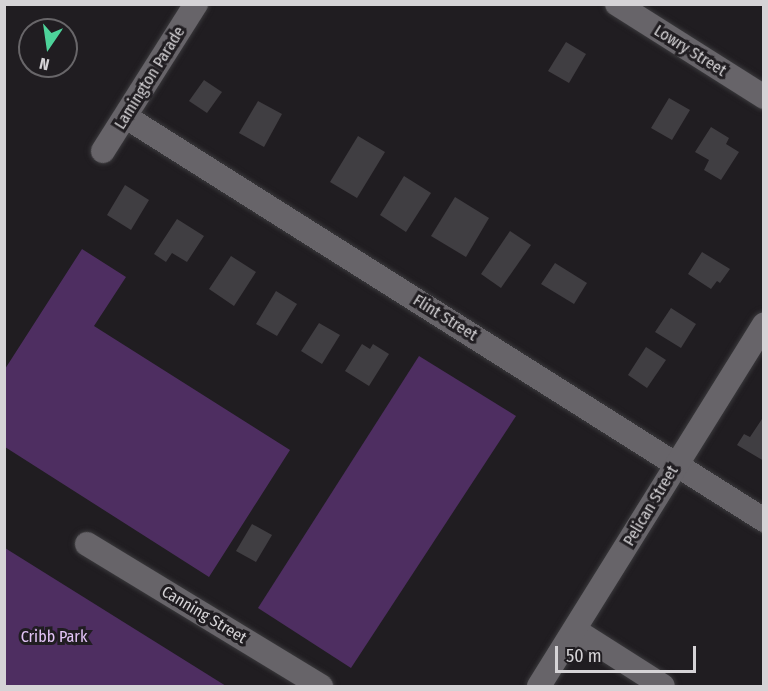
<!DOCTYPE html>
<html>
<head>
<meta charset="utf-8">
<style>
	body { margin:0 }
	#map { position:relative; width:768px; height:691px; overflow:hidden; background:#201d21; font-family:"Fira Sans Condensed",sans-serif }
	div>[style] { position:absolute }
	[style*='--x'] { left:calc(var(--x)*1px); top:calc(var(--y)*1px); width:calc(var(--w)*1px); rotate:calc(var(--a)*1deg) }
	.green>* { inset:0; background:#4e2e61 }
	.building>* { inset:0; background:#403e42 }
	.roads { filter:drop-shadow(0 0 2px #3a393c) drop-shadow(0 0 2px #3a393c) }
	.minor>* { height:24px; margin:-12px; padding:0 12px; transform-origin:12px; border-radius:12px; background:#676469 }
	span { translate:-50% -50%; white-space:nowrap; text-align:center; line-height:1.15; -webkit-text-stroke:6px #201d21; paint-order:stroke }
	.street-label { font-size:16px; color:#d5d3d6 }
	.park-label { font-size:16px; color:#e2c4f6 }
	.frame { position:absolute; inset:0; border:6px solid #d5d3d6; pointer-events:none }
	.north { position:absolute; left:18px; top:18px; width:60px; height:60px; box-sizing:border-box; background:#201d21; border:2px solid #686669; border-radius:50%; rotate:193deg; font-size:16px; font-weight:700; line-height:24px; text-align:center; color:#d5d3d6 }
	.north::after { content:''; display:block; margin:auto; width:21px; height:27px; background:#4dd39a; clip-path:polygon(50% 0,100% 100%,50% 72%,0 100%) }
	.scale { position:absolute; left:555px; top:646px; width:141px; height:27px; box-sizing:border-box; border:3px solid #d5d3d6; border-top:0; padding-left:8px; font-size:18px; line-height:21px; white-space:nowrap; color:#d5d3d6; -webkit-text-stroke:4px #201d21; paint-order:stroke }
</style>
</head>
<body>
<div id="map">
	<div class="green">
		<div style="clip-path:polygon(82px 249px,126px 277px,94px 326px,290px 450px,209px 577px,5px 447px,5px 369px)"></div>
		<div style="clip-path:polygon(419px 356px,516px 416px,351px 668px,258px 608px)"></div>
		<div style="clip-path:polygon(4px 548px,5px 548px,226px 686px,5px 686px)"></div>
	</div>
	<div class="building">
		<div style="clip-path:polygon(566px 42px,586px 54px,569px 83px,548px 71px)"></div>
		<div style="clip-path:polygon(204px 80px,222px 92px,207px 113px,189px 101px)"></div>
		<div style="clip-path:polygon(669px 98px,690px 110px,672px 140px,651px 128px)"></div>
		<div style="clip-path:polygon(258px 101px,282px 114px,264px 147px,239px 133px)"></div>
		<div style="clip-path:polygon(711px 127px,729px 138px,726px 144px,739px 152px,721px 180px,704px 170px,709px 160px,695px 152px)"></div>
		<div style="clip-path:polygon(358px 136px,385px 152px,357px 198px,330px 182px)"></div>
		<div style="clip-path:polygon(404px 176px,431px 193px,406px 232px,380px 215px)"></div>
		<div style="clip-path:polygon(125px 185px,149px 200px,131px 230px,107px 215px)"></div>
		<div style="clip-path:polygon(455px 197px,489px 218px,466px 257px,431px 236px)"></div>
		<div style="clip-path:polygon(177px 219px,204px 236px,187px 262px,172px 253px,166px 262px,154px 254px)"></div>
		<div style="clip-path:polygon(510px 231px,531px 245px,501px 288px,481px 274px)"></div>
		<div style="clip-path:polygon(702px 252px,730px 269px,720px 283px,717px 281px,711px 289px,688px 274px)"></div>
		<div style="clip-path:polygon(231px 256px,256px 272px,234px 306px,209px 289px)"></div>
		<div style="clip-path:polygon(555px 263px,587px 283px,574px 304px,541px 284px)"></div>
		<div style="clip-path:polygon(276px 291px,297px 304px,277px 336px,256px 324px)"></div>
		<div style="clip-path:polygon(671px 308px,696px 324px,681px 348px,655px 332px)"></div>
		<div style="clip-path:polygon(319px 323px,340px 335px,322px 364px,301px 351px)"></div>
		<div style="clip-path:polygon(362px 344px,370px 349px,373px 344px,389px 354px,369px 386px,345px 371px)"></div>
		<div style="clip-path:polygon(646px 347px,666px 360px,647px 388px,628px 375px)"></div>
		<div style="clip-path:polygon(762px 419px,764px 420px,764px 461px,737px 445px,744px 434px,750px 437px)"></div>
		<div style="clip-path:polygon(252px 524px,272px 535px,256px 562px,236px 551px)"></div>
	</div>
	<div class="roads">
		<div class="minor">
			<div style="--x:617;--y:4;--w:174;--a:32.3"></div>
			<div style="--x:126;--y:117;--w:755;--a:32.28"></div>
			<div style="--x:103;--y:151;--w:174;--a:-57.7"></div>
			<div style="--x:87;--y:544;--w:274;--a:31.3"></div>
			<div style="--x:575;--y:630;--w:104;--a:32.5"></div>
			<div style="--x:539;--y:686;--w:426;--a:-58.1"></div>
		</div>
	</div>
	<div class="street-label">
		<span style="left:690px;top:51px;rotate:32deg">Lowry Street</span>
		<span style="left:150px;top:78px;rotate:-58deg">Lamington Parade</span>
		<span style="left:445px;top:318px;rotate:32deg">Flint Street</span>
		<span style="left:651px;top:506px;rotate:-59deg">Pelican Street</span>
		<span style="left:204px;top:615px;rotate:31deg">Canning Street</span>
	</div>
	<div class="park-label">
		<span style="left:54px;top:637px">Cribb Park</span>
	</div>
	<div class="frame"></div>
	<div class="north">N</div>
	<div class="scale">50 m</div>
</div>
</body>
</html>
